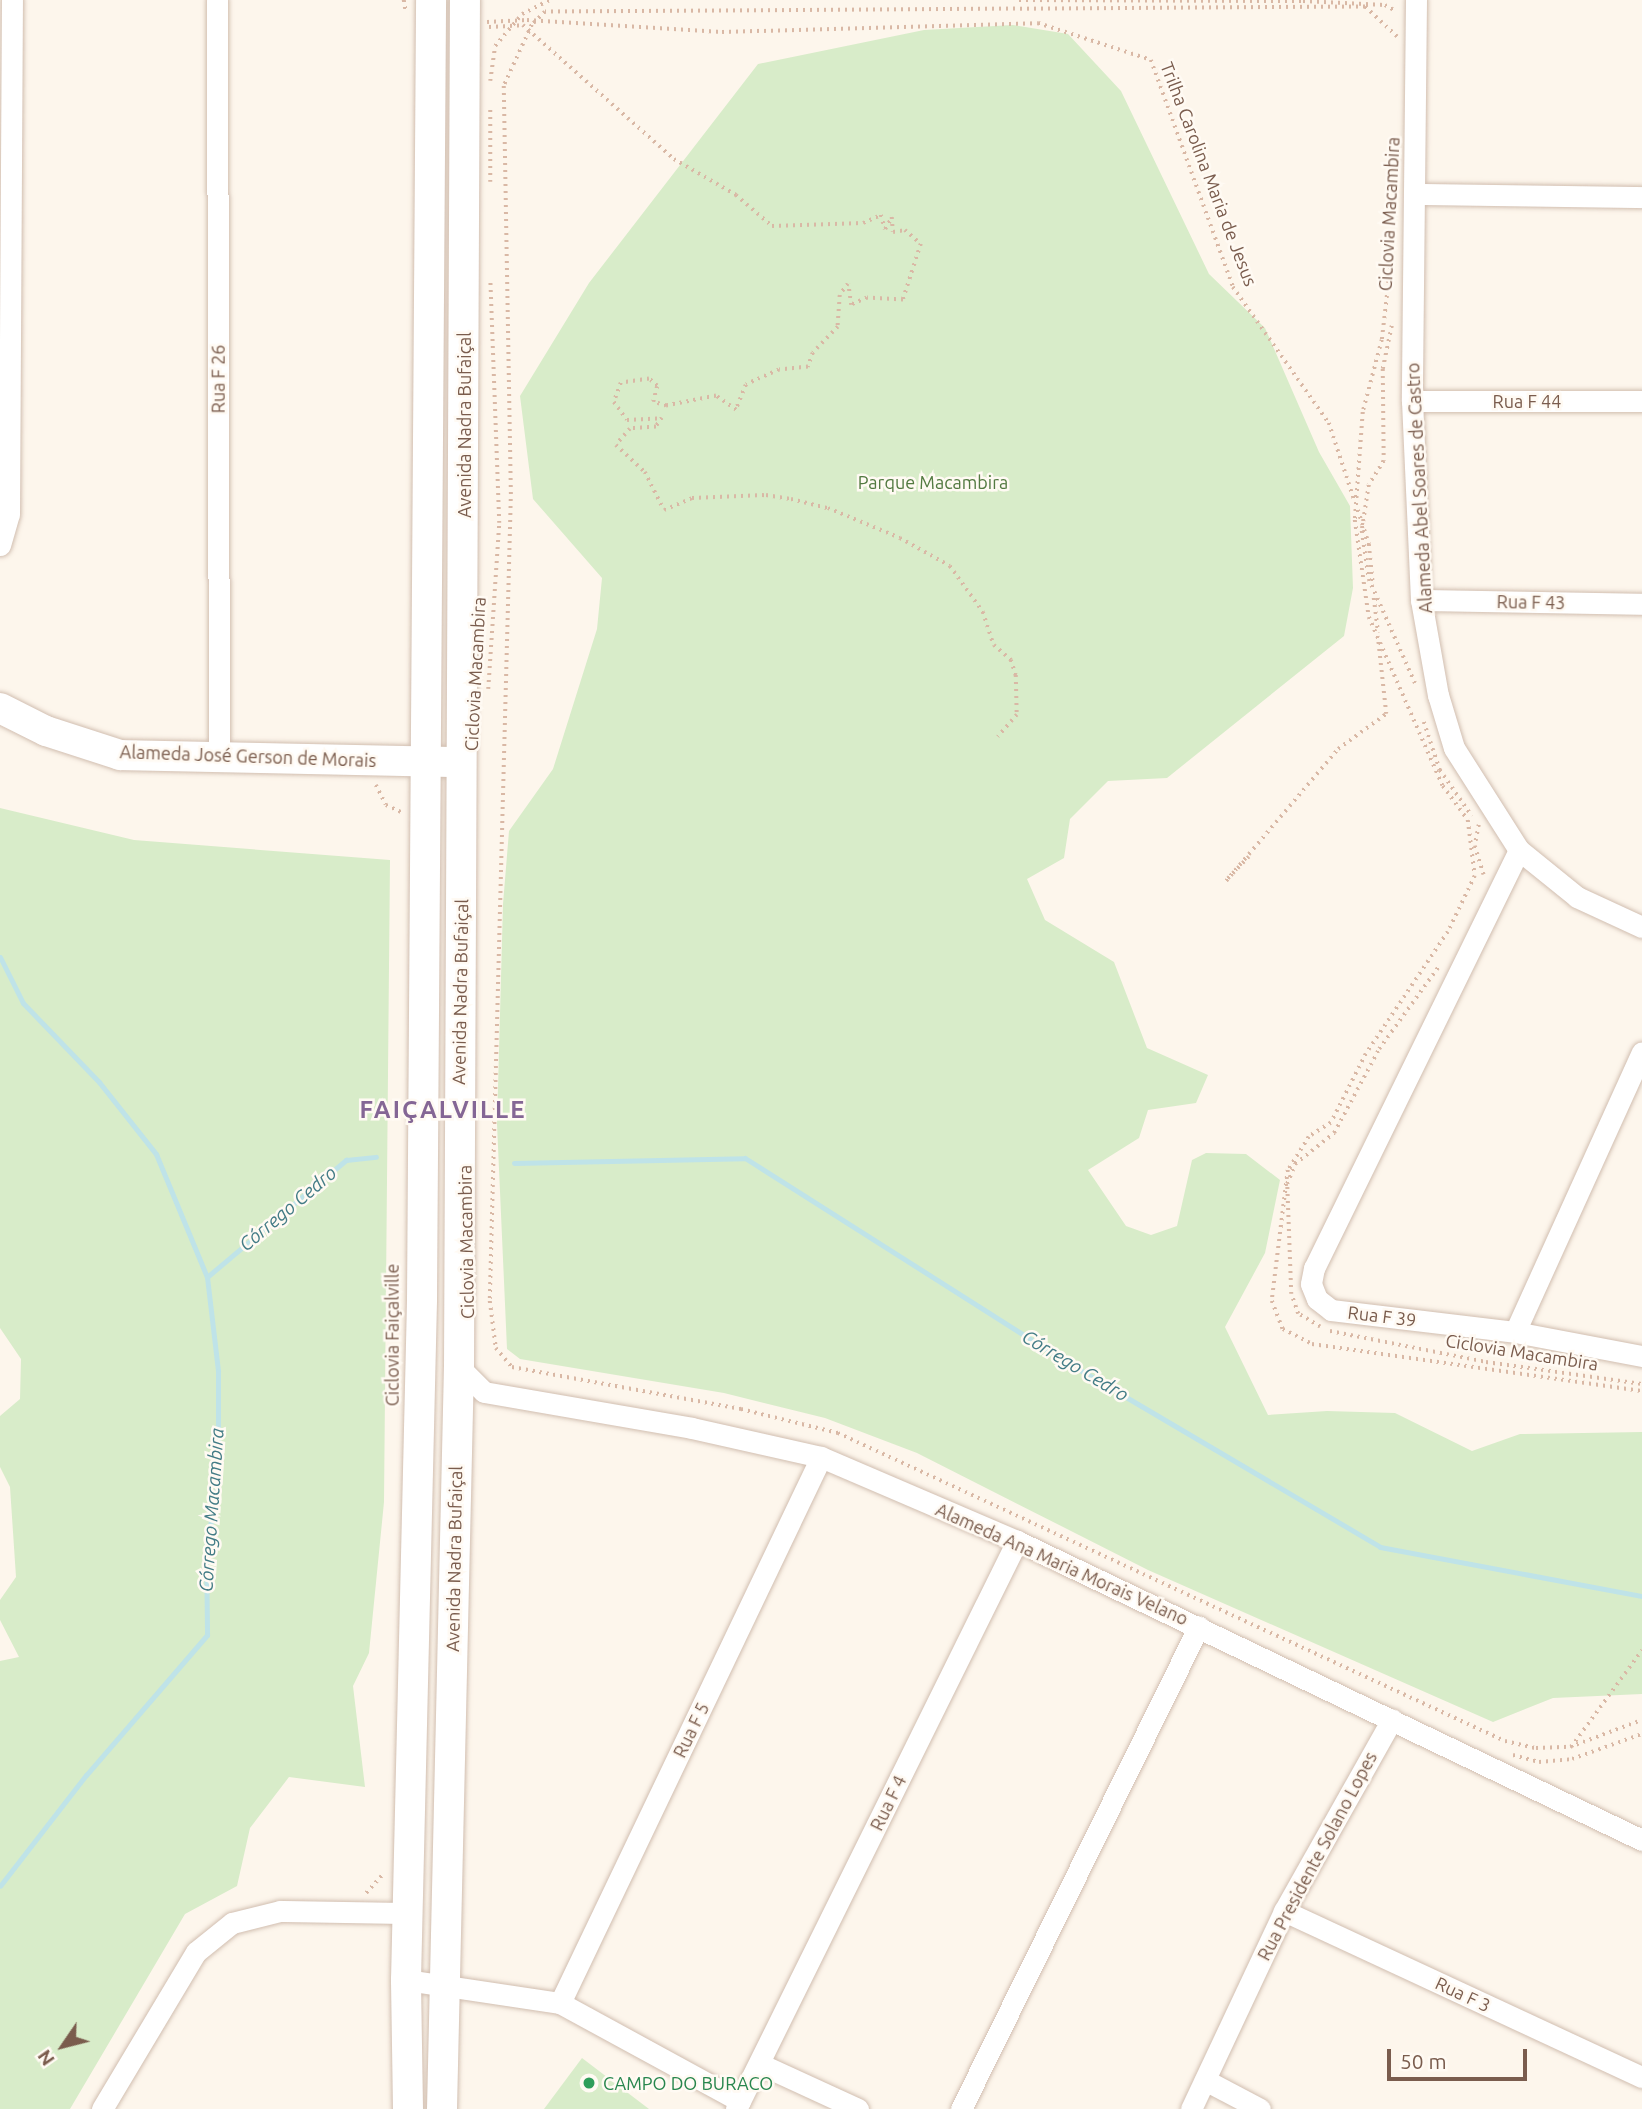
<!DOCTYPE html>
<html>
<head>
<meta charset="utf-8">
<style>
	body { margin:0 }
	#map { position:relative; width:1642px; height:2109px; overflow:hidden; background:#fdf6ec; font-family:Ubuntu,sans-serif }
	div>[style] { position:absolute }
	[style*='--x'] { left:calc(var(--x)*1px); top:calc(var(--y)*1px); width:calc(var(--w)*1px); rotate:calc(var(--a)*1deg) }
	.green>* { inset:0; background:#d8ecc9 }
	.stream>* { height:5px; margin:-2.5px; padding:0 2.5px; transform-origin:2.5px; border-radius:2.5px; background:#bfe3e8 }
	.path>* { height:3.5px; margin-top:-1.75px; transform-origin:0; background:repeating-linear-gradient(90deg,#d9b8a5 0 2px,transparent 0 7px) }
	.roads { filter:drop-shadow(0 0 2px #d1beb0) drop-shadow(0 0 2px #d1beb0) }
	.street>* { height:21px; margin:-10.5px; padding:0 10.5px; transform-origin:10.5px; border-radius:10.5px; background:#fff }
	.secondary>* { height:30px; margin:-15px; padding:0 15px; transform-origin:15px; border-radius:15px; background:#fff }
	.dots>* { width:19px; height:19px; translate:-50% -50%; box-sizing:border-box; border:4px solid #fffaf3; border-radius:50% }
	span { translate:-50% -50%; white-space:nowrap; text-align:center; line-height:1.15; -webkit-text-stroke:5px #fffaf3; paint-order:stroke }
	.street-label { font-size:18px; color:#7a5c4d }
	.park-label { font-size:18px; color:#537a41 }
	.leisure-label { font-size:18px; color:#27864d }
	.left { translate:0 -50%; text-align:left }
	.water-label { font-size:19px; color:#437c86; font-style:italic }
	.district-label { font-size:24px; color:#846695; font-weight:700; letter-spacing:2px }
	.north { position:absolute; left:28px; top:2011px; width:70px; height:70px; -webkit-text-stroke:5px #fffaf3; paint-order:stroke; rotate:235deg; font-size:19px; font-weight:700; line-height:28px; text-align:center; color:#7a5c4d }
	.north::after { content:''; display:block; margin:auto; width:24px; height:32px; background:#7a5c4d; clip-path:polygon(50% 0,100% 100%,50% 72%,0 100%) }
	.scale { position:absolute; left:1387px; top:2049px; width:140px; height:32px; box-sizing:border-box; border:4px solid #7a5c4d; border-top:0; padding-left:9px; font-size:21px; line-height:24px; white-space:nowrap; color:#7a5c4d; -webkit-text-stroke:5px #fffaf3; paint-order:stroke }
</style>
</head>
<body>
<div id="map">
	<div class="green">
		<div style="clip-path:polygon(1013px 25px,1068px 34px,1121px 91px,1209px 274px,1265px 328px,1319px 452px,1350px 506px,1353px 588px,1344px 636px,1167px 778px,1108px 781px,1070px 819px,1064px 858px,1027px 879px,1045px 920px,1114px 962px,1147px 1048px,1208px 1075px,1196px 1103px,1148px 1110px,1139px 1138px,1088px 1170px,1126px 1226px,1151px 1235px,1177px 1226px,1192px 1160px,1206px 1153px,1246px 1154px,1280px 1180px,1265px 1253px,1225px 1327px,1268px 1415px,1327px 1411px,1395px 1413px,1472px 1451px,1520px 1434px,1642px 1432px,1642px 1694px,1553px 1698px,1493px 1722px,1148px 1570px,917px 1453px,825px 1418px,724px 1393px,520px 1359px,507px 1349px,497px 1124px,503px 904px,509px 831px,553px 769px,597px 629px,602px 578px,533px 499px,520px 396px,589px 283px,758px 64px,924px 30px)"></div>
		<div style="clip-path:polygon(0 808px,134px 840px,390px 860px,384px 1502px,369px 1653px,353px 1686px,365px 1787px,289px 1777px,250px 1828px,237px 1886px,185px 1914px,70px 2109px,0 2109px,0 1661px,19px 1657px,0 1620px,0 1600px,16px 1577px,10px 1487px,0 1467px,0 1416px,20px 1399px,21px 1359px,0 1328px)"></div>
		<div style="clip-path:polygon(582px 2058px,649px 2109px,544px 2109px)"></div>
	</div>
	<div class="stream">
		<div style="--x:0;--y:957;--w:51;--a:63.4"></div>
		<div style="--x:23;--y:1003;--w:110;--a:46.1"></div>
		<div style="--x:99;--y:1082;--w:92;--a:51.6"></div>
		<div style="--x:156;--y:1154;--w:133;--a:67.5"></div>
		<div style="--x:207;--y:1277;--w:95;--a:83.3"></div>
		<div style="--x:218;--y:1371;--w:112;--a:90"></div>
		<div style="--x:218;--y:1483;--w:66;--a:100.5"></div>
		<div style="--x:206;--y:1548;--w:87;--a:89.3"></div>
		<div style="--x:207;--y:1635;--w:185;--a:130.8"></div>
		<div style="--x:86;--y:1775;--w:140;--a:127.8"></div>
		<div style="--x:514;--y:1163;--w:231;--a:-1.2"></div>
		<div style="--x:745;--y:1158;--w:371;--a:32.4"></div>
		<div style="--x:1058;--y:1357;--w:374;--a:30.5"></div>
		<div style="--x:1380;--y:1547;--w:267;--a:10.6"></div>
		<div style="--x:207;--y:1277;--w:182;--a:-40.1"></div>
		<div style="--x:346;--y:1160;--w:30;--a:-6"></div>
	</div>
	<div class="path">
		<div style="--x:404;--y:0;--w:12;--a:81"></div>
		<div style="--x:1019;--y:0;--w:284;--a:0.2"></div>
		<div style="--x:1303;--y:1;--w:82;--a:2.8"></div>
		<div style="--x:1385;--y:5;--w:13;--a:29"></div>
		<div style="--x:487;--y:22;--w:40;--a:-2.9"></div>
		<div style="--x:527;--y:20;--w:195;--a:3.5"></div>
		<div style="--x:722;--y:32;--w:316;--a:-1.6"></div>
		<div style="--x:1038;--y:23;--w:119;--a:18.1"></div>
		<div style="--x:1151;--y:60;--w:241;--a:70.1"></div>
		<div style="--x:1233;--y:287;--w:166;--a:54.8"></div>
		<div style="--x:1329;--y:423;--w:83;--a:71.8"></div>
		<div style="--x:489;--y:27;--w:34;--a:-3"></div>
		<div style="--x:523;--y:25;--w:202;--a:41.6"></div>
		<div style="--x:674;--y:159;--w:72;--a:30.1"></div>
		<div style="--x:736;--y:195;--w:48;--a:40.7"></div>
		<div style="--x:772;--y:226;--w:91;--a:-1.9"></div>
		<div style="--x:863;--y:223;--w:20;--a:-24"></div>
		<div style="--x:881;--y:215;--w:15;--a:74"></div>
		<div style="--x:885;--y:229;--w:14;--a:-60"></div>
		<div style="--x:892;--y:217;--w:15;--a:86"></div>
		<div style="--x:893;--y:232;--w:12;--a:-9"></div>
		<div style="--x:905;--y:230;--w:21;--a:41"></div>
		<div style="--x:921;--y:244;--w:59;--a:107.8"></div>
		<div style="--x:903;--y:300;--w:36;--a:-177"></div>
		<div style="--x:867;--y:298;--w:17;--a:156"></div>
		<div style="--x:851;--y:305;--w:21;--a:-98"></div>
		<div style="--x:848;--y:284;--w:14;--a:126"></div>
		<div style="--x:840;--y:295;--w:32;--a:94"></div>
		<div style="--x:838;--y:327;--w:36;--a:134"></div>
		<div style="--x:813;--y:353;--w:15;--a:110"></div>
		<div style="--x:808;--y:367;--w:29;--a:174"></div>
		<div style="--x:779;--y:370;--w:36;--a:156"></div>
		<div style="--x:746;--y:385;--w:27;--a:112"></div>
		<div style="--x:736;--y:410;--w:24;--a:-145"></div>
		<div style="--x:716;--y:396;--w:51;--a:168.7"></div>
		<div style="--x:666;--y:406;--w:14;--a:-163"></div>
		<div style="--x:653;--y:402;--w:16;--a:-76"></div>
		<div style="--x:657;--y:386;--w:11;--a:-139"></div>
		<div style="--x:649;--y:379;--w:28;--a:172"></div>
		<div style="--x:621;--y:383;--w:20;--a:110"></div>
		<div style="--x:614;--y:402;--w:22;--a:54"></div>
		<div style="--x:627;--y:420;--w:35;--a:-3"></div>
		<div style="--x:662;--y:418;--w:11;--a:124"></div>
		<div style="--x:656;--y:427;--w:26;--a:176"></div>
		<div style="--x:630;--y:429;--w:21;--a:131"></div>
		<div style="--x:616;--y:445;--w:40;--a:43"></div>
		<div style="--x:645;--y:472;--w:42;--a:63.4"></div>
		<div style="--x:664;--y:510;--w:30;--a:-23"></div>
		<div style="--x:692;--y:498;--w:74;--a:-2.3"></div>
		<div style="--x:766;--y:495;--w:25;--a:9"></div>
		<div style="--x:791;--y:499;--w:38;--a:14"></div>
		<div style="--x:828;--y:508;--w:78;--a:22.6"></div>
		<div style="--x:900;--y:538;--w:57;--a:29.2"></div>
		<div style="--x:950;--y:566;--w:57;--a:54.3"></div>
		<div style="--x:983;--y:612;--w:35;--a:72"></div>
		<div style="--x:994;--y:645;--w:23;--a:41"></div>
		<div style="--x:1011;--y:660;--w:16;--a:72"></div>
		<div style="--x:1016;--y:675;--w:40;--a:88.6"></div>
		<div style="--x:1017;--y:715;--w:29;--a:131"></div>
		<div style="--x:1397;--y:37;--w:44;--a:-136.8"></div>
		<div style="--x:1365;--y:7;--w:820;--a:179.65"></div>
		<div style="--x:545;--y:12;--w:18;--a:135"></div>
		<div style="--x:532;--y:25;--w:67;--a:114.7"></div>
		<div style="--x:504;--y:86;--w:413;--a:89"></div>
		<div style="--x:511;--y:499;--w:802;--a:91.5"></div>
		<div style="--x:490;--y:1301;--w:47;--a:82.7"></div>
		<div style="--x:496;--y:1348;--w:25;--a:50"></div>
		<div style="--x:512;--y:1367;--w:233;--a:10.4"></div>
		<div style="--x:741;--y:1409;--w:100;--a:13.9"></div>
		<div style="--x:838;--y:1433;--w:735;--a:24.79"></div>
		<div style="--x:1505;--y:1741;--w:32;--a:13"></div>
		<div style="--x:1536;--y:1748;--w:34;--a:-2"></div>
		<div style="--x:1570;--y:1747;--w:77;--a:-20.6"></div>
		<div style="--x:490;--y:81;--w:35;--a:-82"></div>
		<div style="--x:495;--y:46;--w:42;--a:-49.8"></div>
		<div style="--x:522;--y:14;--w:31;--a:-27"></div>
		<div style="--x:490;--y:182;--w:76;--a:-90"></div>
		<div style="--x:1392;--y:254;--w:87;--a:96.6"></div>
		<div style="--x:1382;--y:340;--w:74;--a:104.8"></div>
		<div style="--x:1363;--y:412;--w:108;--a:94.2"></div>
		<div style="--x:1355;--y:520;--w:98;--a:81.8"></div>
		<div style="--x:1369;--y:617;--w:184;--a:66.4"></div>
		<div style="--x:1443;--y:786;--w:42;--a:53.7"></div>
		<div style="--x:1468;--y:820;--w:56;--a:82.9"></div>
		<div style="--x:1475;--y:876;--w:62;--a:115.7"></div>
		<div style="--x:1448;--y:932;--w:147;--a:123.9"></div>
		<div style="--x:1366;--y:1054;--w:77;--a:116.9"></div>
		<div style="--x:1331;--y:1123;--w:26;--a:148"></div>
		<div style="--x:1309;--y:1137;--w:39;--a:122"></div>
		<div style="--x:1288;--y:1170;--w:132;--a:97"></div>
		<div style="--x:1272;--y:1301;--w:30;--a:69"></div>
		<div style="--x:1283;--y:1329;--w:33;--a:27"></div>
		<div style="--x:1312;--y:1344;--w:333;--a:8.1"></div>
		<div style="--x:1392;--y:326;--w:44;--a:101.8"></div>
		<div style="--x:1383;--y:369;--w:92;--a:89.4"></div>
		<div style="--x:1384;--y:461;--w:28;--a:122"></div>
		<div style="--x:1369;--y:485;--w:47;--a:98.7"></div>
		<div style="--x:1362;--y:531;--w:49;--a:81.7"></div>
		<div style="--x:1369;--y:579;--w:114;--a:66.1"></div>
		<div style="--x:1358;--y:510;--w:36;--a:72"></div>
		<div style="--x:1369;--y:544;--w:40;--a:84.3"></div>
		<div style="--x:1374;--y:598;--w:35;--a:83"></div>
		<div style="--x:488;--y:689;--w:166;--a:-86.2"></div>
		<div style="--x:499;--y:523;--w:242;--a:-92.1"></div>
		<div style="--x:1424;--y:722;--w:51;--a:71.6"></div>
		<div style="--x:1440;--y:770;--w:56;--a:55.2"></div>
		<div style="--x:376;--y:785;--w:22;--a:63"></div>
		<div style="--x:386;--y:805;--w:19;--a:25"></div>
		<div style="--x:1479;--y:825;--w:21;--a:101"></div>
		<div style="--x:1475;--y:846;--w:30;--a:73"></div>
		<div style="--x:1249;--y:857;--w:33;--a:134"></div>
		<div style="--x:1226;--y:881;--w:173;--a:-49.7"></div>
		<div style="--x:1338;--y:749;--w:59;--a:-36.1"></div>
		<div style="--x:1386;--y:714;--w:74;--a:-96.2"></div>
		<div style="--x:1320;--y:1327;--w:26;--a:-149"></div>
		<div style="--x:1298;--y:1314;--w:21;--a:-109"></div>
		<div style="--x:1291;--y:1294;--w:110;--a:-92.1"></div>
		<div style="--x:1287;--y:1184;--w:22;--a:-68"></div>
		<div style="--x:1295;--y:1164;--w:50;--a:-38.5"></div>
		<div style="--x:1334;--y:1133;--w:95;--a:-61.8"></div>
		<div style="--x:1379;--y:1049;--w:102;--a:-54.1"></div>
		<div style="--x:1330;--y:1331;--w:159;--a:11.2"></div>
		<div style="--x:1486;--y:1362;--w:158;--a:8"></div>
		<div style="--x:1571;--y:1747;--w:120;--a:-53.8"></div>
		<div style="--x:1513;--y:1755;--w:27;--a:15"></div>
		<div style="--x:1539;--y:1762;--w:33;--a:-5"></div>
		<div style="--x:1572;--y:1759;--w:74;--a:-19.7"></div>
		<div style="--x:366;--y:1893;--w:27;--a:-48"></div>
	</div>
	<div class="roads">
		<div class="street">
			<div style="--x:217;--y:0;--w:757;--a:89.85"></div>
			<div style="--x:1416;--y:0;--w:401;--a:90.6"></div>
			<div style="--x:1412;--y:401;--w:199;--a:87.4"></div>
			<div style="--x:1421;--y:600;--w:97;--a:79.9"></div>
			<div style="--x:1438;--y:695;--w:55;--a:73.2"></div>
			<div style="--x:1454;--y:748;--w:121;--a:57.5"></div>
			<div style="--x:1519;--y:850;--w:75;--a:39"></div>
			<div style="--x:1577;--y:897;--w:72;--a:24.8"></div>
			<div style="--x:1416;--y:194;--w:226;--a:0.8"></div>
			<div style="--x:1412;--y:401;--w:230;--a:0"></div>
			<div style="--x:0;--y:545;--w:32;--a:-74"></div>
			<div style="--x:9;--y:514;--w:514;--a:-89.67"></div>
			<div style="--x:1421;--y:600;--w:221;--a:1"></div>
			<div style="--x:1519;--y:850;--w:466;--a:116.1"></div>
			<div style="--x:1314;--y:1268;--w:16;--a:101"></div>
			<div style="--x:1311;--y:1284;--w:16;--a:68"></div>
			<div style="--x:1317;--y:1299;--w:18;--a:38"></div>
			<div style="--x:1331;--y:1310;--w:185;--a:6.8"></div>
			<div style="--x:1515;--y:1332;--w:307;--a:-65.6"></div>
			<div style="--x:1515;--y:1332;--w:129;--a:10.7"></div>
			<div style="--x:459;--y:1367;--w:35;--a:45"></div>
			<div style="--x:484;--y:1392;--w:211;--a:9.8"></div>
			<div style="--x:692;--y:1428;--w:132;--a:12.7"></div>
			<div style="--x:821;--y:1457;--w:213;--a:23.2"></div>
			<div style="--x:1017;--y:1541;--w:693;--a:25.57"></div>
			<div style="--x:1284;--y:1911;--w:395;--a:24.9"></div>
			<div style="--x:406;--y:1980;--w:156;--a:8.5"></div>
			<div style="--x:560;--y:2003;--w:205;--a:28.6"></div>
			<div style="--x:560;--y:2003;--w:605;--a:-64.45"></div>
			<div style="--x:760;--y:2064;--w:108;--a:24.7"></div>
			<div style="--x:1205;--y:2080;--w:62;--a:27.8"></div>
			<div style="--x:102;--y:2109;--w:183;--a:-59.1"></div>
			<div style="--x:196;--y:1952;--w:46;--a:-38.9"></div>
			<div style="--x:232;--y:1923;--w:49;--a:-14"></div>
			<div style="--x:280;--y:1911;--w:128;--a:0.9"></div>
			<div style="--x:736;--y:2109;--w:634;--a:-63.68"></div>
			<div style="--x:961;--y:2109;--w:538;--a:-63.77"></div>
			<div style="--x:1191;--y:2109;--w:219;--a:-64.8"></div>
			<div style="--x:1284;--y:1911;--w:220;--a:-60.6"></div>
		</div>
		<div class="secondary">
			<div style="--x:0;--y:708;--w:51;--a:26.6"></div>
			<div style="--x:46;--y:731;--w:78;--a:18"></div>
			<div style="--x:120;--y:755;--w:328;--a:1.2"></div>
			<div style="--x:408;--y:2109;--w:129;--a:-90.9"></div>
			<div style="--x:406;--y:1980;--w:681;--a:-88.65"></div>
			<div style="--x:422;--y:1299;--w:1299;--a:-89.6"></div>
			<div style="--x:442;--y:2109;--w:742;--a:-88.69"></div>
			<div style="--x:459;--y:1367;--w:1367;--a:-89.75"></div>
		</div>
	</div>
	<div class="dots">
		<div style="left:589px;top:2083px;background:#2e9e5b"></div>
	</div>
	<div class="street-label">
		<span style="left:1209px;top:174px;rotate:69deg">Trilha Carolina Maria de Jesus</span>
		<span style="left:1389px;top:214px;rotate:-87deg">Ciclovia Macambira</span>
		<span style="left:218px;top:379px;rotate:-90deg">Rua F 26</span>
		<span style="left:1527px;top:401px">Rua F 44</span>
		<span style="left:464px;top:425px;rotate:-90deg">Avenida Nadra Bufaiçal</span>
		<span style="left:1419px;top:488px;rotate:-93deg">Alameda Abel Soares de Castro</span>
		<span style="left:1531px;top:602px;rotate:1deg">Rua F 43</span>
		<span style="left:475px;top:674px;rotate:-87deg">Ciclovia Macambira</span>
		<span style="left:248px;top:756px;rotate:2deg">Alameda José Gerson de Morais</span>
		<span style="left:460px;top:992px;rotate:-89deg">Avenida Nadra Bufaiçal</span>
		<span style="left:466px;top:1242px;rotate:-91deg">Ciclovia Macambira</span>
		<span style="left:1382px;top:1316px;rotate:7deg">Rua F 39</span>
		<span style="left:392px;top:1335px;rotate:-90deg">Ciclovia Faiçalville</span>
		<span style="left:1522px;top:1352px;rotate:9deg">Ciclovia Macambira</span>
		<span style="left:454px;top:1559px;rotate:-89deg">Avenida Nadra Bufaiçal</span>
		<span style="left:1062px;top:1564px;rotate:24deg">Alameda Ana Maria Morais Velano</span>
		<span style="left:691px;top:1730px;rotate:-64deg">Rua F 5</span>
		<span style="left:888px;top:1803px;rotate:-64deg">Rua F 4</span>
		<span style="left:1317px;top:1856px;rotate:-62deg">Rua Presidente Solano Lopes</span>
		<span style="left:1463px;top:1994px;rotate:25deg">Rua F 3</span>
	</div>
	<div class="park-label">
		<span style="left:933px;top:482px">Parque Macambira</span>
	</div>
	<div class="leisure-label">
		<span class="left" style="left:603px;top:2083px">CAMPO DO BURACO</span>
	</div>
	<div class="water-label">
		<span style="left:288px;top:1209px;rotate:-40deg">Córrego Cedro</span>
		<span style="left:1075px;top:1366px;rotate:31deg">Córrego Cedro</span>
		<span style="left:212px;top:1510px;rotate:-86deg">Córrego Macambira</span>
	</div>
	<div class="district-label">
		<span style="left:443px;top:1110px">FAIÇALVILLE</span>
	</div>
	<div class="north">N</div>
	<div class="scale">50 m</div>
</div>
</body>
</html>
